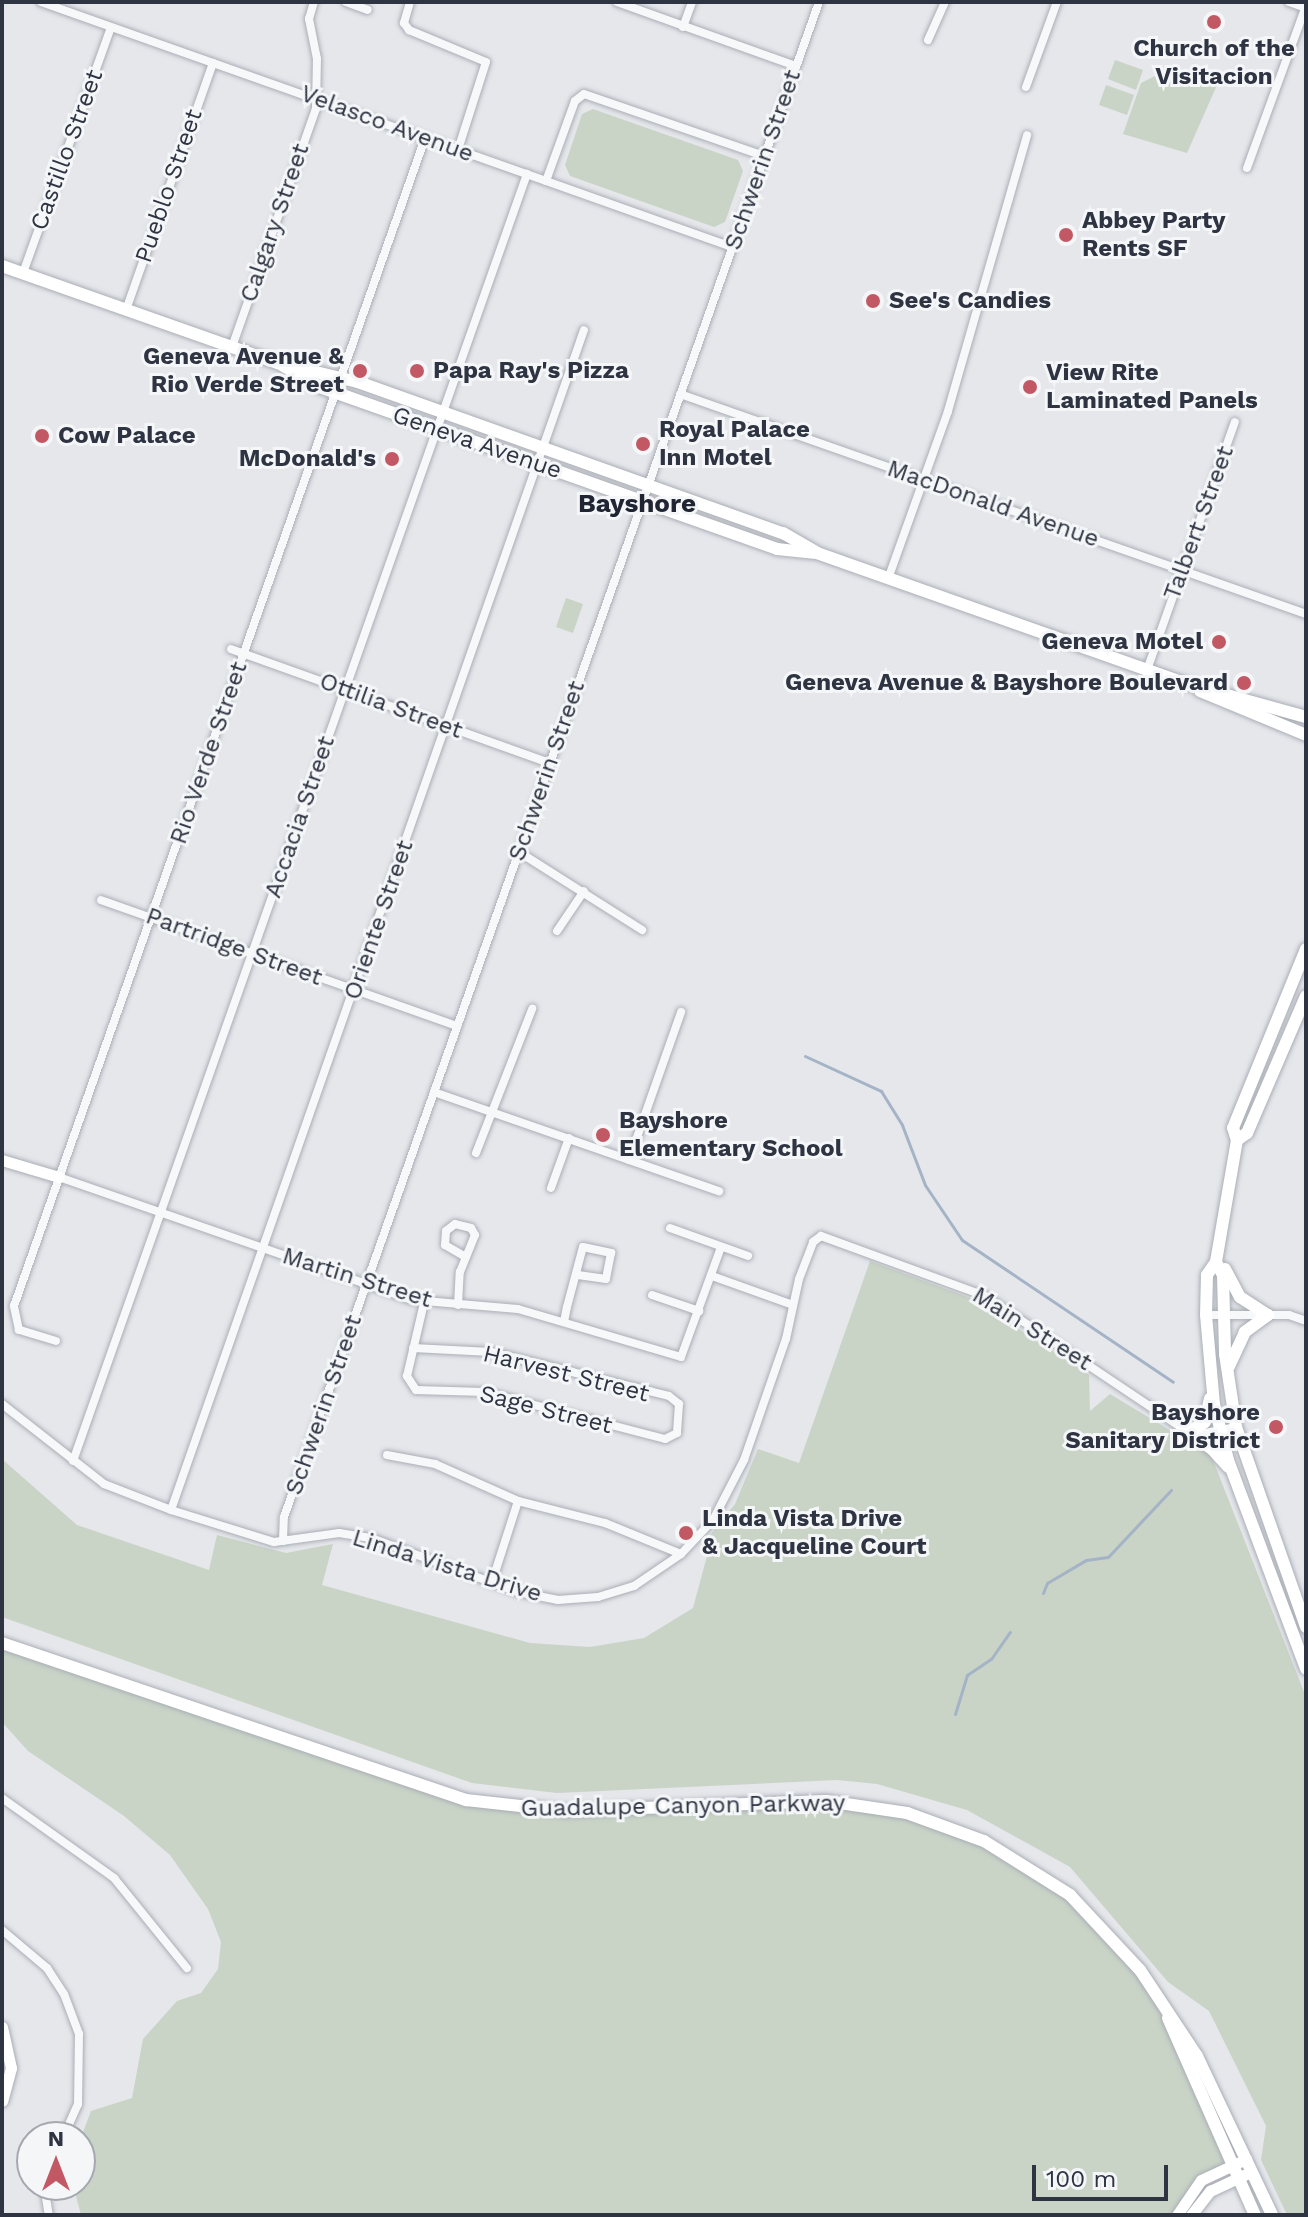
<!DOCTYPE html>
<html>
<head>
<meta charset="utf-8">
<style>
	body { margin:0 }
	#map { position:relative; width:1308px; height:2217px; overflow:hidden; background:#e5e7eb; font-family:"Work Sans",sans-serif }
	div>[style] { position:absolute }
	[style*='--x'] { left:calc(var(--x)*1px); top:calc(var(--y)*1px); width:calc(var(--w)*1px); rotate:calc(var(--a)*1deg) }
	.green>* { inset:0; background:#c9d4c7 }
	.stream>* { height:3px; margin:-1.5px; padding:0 1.5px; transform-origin:1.5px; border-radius:1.5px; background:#a4b3c6 }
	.roads { filter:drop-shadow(0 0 2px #aaaeb5) drop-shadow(0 0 2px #aaaeb5) }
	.street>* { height:8px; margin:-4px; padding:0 4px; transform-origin:4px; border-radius:4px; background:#f7f8f9 }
	.secondary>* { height:11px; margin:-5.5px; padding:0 5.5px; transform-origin:5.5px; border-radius:5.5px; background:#fff }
	.primary>* { height:12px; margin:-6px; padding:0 6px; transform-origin:6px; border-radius:6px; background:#fff }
	.dots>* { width:22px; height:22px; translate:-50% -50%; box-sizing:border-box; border:4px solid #f4f6f8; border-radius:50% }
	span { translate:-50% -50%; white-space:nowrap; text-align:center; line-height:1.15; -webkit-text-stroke:6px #f4f6f8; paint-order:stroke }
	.poi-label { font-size:24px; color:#2e3442; font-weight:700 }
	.left { translate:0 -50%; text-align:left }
	.right { translate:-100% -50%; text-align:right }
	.street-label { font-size:24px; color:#2e3442 }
	.neighbourhood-label { font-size:26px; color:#202533; font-weight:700 }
	.frame { position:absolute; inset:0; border:4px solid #2e3442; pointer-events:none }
	.north { position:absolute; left:16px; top:2121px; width:80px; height:80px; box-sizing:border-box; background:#f4f6f8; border:2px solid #a5a8af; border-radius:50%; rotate:0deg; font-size:22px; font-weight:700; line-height:32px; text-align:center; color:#2e3442 }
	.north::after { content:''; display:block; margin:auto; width:28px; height:36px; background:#c15864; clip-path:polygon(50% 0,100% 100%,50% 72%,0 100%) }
	.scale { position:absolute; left:1032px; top:2165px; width:136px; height:36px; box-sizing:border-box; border:4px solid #2e3442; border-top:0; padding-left:10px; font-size:24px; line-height:28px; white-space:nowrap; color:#2e3442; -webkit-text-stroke:6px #f4f6f8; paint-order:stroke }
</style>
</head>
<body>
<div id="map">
	<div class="green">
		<div style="clip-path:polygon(1115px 60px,1143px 70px,1136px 90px,1108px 79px)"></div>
		<div style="clip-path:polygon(1169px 69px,1217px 85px,1187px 153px,1123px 134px,1141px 83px)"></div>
		<div style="clip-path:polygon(1106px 85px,1134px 95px,1127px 115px,1099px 105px)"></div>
		<div style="clip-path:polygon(593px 109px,738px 160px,743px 171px,725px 222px,714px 227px,570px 176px,565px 165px,582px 114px)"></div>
		<div style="clip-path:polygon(566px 598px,583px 604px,573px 633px,556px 627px)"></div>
		<div style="clip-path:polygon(870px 1261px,973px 1299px,1089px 1375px,1090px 1411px,1110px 1394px,1211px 1455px,1306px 1697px,1306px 2215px,1287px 2215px,1261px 2160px,1266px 2126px,1209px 2011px,1168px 1982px,1070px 1867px,967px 1810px,877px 1784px,837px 1780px,557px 1793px,472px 1783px,2px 1617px,2px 1459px,77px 1525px,209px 1570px,217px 1535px,286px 1553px,333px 1544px,322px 1585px,530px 1643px,590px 1647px,644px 1638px,693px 1608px,707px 1556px,699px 1549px,735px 1504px,758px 1449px,799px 1463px)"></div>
		<div style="clip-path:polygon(2px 1643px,505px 1807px,806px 1800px,927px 1818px,1054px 1883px,1151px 1987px,1233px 2165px,1211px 2174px,1177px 2215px,81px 2215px,73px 2185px,80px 2185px,80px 2140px,91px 2111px,132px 2098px,143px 2039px,177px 2001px,201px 1993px,218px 1969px,221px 1942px,208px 1909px,170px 1855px,124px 1816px,28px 1751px,2px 1722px)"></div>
	</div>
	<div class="stream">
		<div style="--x:805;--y:1056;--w:84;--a:24.7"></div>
		<div style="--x:881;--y:1091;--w:40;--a:58"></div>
		<div style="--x:902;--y:1125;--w:64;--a:69"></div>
		<div style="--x:925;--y:1185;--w:66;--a:56.1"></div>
		<div style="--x:962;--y:1240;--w:254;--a:33.9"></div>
		<div style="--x:1043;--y:1593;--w:11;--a:-68"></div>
		<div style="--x:1047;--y:1583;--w:45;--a:-30.5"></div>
		<div style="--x:1086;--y:1560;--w:22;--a:-8"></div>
		<div style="--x:1108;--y:1557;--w:92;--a:-46.8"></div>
		<div style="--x:955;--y:1714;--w:41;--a:-72.9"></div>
		<div style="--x:967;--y:1675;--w:29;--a:-34"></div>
		<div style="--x:991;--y:1659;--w:33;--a:-55"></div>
	</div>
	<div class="roads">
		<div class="street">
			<div style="--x:41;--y:2;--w:733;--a:19.52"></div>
			<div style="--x:346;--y:2;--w:23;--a:20"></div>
			<div style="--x:410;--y:2;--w:22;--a:106"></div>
			<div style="--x:404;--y:23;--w:9;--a:54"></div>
			<div style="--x:409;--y:30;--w:83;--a:22.6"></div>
			<div style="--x:486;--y:62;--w:92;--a:107.7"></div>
			<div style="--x:617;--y:2;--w:190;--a:19.7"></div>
			<div style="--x:1289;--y:2;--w:18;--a:19"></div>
			<div style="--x:683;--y:27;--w:27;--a:-70"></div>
			<div style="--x:928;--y:40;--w:42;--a:-65.9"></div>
			<div style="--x:1026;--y:87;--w:90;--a:-70"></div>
			<div style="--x:1247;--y:168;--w:172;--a:-70"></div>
			<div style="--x:546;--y:181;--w:85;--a:-70.1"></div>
			<div style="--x:575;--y:101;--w:11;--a:-38"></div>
			<div style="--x:584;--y:94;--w:190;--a:19"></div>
			<div style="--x:23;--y:273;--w:261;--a:-70.3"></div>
			<div style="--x:126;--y:310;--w:262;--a:-70.6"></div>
			<div style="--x:232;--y:347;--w:252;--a:-70.6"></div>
			<div style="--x:316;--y:109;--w:50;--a:-88.9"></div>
			<div style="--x:317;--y:59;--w:41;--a:-101.3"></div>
			<div style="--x:309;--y:19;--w:18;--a:-74"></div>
			<div style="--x:680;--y:394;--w:664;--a:19.36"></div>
			<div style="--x:888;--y:579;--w:178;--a:-70.3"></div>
			<div style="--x:948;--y:411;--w:287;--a:-74"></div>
			<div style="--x:231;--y:649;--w:339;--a:19.7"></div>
			<div style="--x:1147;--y:670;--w:263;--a:-70.5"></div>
			<div style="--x:519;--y:852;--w:146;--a:32.4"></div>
			<div style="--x:101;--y:900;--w:378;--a:19.5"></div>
			<div style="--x:557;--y:931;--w:48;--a:-56"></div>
			<div style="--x:434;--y:1092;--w:302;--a:19.2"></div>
			<div style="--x:476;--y:1153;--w:155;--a:-68.7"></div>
			<div style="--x:629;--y:1160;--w:157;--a:-70.6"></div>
			<div style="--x:59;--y:1177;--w:375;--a:19.2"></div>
			<div style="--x:413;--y:1300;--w:105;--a:4.9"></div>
			<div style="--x:518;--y:1309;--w:170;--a:16.4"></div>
			<div style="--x:681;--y:1357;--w:117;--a:-70"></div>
			<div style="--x:551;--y:1188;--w:53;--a:-70.2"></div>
			<div style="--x:670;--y:1228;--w:83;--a:19.7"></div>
			<div style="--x:712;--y:1276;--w:86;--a:19.7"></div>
			<div style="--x:652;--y:1295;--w:50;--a:18.8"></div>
			<div style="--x:458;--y:1305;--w:33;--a:-87"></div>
			<div style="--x:460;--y:1272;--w:40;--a:-68"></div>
			<div style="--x:475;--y:1235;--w:8;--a:-120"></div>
			<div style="--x:471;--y:1228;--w:16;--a:-166"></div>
			<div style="--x:455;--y:1224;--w:11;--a:142"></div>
			<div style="--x:446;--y:1231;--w:14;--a:94"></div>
			<div style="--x:445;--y:1245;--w:24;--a:30"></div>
			<div style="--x:1206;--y:1315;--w:83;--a:0"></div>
			<div style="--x:1289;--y:1315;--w:18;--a:19"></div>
			<div style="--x:564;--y:1322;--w:15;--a:-79"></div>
			<div style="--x:567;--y:1307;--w:62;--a:-75.1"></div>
			<div style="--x:583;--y:1247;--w:29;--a:12"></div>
			<div style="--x:611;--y:1253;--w:26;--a:101"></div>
			<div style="--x:606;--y:1279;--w:30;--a:-172"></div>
			<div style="--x:56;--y:1341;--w:39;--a:-163"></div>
			<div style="--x:19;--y:1330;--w:25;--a:-102"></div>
			<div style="--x:14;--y:1306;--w:1238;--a:-70.61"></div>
			<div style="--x:413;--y:1348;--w:78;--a:2.9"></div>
			<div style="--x:491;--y:1352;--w:183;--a:13.9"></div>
			<div style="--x:669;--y:1396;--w:13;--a:39"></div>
			<div style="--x:679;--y:1404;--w:29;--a:94"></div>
			<div style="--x:677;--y:1433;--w:13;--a:153"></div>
			<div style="--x:665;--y:1439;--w:187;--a:-165.4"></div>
			<div style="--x:484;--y:1392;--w:68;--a:-178.3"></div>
			<div style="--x:416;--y:1390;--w:17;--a:-123"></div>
			<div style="--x:407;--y:1376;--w:75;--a:-76.9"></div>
			<div style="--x:2;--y:1404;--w:130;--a:38.1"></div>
			<div style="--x:104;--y:1484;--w:72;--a:21.2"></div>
			<div style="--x:171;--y:1510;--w:108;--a:17.3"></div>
			<div style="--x:274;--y:1542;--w:66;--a:-7.9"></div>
			<div style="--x:339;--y:1533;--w:32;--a:9"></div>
			<div style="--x:371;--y:1538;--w:157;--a:20.2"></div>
			<div style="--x:518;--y:1592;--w:41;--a:11.3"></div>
			<div style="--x:558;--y:1600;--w:40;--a:-4.3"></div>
			<div style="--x:598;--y:1597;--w:38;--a:-17"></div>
			<div style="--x:634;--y:1586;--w:57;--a:-34.2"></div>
			<div style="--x:681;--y:1554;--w:47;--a:-46.7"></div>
			<div style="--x:713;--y:1520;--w:68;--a:-62.7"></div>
			<div style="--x:744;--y:1460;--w:128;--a:-70.9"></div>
			<div style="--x:786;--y:1339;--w:61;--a:-77.8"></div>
			<div style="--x:799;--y:1279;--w:40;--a:-69"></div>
			<div style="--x:813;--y:1242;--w:10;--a:-37"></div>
			<div style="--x:821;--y:1236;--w:175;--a:20.1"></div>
			<div style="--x:985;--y:1296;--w:237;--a:33.8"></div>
			<div style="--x:1182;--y:1428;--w:24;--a:12"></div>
			<div style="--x:1205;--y:1433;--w:32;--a:-11"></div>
			<div style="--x:387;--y:1455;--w:49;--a:10.6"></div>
			<div style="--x:435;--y:1464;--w:91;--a:24"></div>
			<div style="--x:518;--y:1501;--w:90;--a:14.2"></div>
			<div style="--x:605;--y:1523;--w:82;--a:22.2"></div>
			<div style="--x:73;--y:1461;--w:1365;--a:-70.57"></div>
			<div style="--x:171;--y:1510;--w:1250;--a:-70.71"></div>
			<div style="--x:283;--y:1541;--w:24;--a:-88"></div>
			<div style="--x:284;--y:1517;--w:1607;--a:-70.55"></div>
			<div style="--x:492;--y:1582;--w:85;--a:-72.2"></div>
			<div style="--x:2;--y:1798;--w:138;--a:35.5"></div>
			<div style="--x:114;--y:1878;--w:116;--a:51"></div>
			<div style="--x:2;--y:1930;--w:59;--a:40.2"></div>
			<div style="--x:47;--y:1968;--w:31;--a:57"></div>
			<div style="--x:64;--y:1994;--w:43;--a:69.4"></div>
			<div style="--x:79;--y:2034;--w:70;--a:90.8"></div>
			<div style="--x:78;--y:2104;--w:36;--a:114"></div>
			<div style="--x:44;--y:2185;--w:30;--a:81"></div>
		</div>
		<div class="secondary">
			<div style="--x:2;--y:1160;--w:59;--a:16.6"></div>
			<div style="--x:2;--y:2027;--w:42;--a:77.6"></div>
			<div style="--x:11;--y:2068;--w:34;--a:105"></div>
			<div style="--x:1177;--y:2215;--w:42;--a:-55.6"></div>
			<div style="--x:1201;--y:2180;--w:50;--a:-25"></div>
			<div style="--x:1191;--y:2215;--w:31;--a:-52"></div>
			<div style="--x:1210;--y:2191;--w:40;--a:-25"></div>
		</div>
		<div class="primary">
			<div style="--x:2;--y:266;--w:293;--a:19.4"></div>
			<div style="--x:278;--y:363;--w:82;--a:13.4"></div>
			<div style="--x:358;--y:382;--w:451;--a:19.6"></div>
			<div style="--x:783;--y:533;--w:39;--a:30"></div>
			<div style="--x:817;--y:553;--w:393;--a:19.5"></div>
			<div style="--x:1187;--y:684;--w:123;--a:15.5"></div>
			<div style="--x:282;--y:365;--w:41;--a:31"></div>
			<div style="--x:317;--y:386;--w:488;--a:19.5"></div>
			<div style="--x:777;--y:549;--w:37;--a:6"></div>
			<div style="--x:1200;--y:691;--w:115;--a:22.5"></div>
			<div style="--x:1306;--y:949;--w:193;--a:112.2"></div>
			<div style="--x:1233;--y:1128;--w:13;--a:72"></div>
			<div style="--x:1237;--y:1140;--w:124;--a:99.8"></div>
			<div style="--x:1216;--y:1262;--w:16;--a:125"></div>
			<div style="--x:1207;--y:1275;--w:40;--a:91.4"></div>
			<div style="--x:1206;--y:1315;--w:89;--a:84.9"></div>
			<div style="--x:1214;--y:1404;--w:58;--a:76"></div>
			<div style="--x:1228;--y:1460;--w:223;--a:69.5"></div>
			<div style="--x:1237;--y:1140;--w:12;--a:-35"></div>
			<div style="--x:1247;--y:1133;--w:149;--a:-66.7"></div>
			<div style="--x:1216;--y:1262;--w:15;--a:62"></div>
			<div style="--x:1223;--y:1275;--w:79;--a:88.5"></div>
			<div style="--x:1225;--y:1354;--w:74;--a:81.4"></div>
			<div style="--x:1236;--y:1427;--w:212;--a:70.7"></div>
			<div style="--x:1225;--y:1269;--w:32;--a:62"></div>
			<div style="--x:1240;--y:1297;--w:33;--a:33"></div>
			<div style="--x:1268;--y:1315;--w:29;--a:144"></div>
			<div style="--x:1245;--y:1332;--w:38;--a:115"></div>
			<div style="--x:1182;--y:1428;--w:37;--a:35"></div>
			<div style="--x:1212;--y:1449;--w:24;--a:48"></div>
			<div style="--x:1190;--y:1431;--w:17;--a:-31"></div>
			<div style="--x:1205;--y:1422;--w:24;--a:-78"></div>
			<div style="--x:2;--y:1643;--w:490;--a:18.7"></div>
			<div style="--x:466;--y:1800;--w:100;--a:6.3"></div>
			<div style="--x:565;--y:1811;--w:261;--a:-2.2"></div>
			<div style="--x:826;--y:1801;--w:82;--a:8.4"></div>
			<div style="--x:907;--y:1813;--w:82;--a:20"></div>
			<div style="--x:984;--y:1841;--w:102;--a:32.1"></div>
			<div style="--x:1070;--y:1895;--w:103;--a:47"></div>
			<div style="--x:1140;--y:1970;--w:103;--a:56.5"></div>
			<div style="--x:1197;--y:2056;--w:176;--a:64.7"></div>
			<div style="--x:1168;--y:2018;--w:215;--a:66.2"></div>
		</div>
	</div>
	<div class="dots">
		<div style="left:1214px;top:22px;background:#c15864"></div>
		<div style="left:1066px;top:235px;background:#c15864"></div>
		<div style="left:873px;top:301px;background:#c15864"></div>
		<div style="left:360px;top:371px;background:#c15864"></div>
		<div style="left:417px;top:371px;background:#c15864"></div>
		<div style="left:1030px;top:387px;background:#c15864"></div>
		<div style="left:42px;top:436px;background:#c15864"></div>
		<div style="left:643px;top:444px;background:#c15864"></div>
		<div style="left:392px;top:459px;background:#c15864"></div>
		<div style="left:1219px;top:642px;background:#c15864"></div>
		<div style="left:1244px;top:683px;background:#c15864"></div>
		<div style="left:603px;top:1135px;background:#c15864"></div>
		<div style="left:1276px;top:1427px;background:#c15864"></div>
		<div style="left:686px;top:1533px;background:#c15864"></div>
	</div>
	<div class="poi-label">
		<span style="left:1214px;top:63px">Church of the<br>Visitacion</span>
		<span class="left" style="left:1082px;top:235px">Abbey Party<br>Rents SF</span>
		<span class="left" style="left:889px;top:301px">See's Candies</span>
		<span class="right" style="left:344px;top:371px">Geneva Avenue &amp;<br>Rio Verde Street</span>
		<span class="left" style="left:433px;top:371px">Papa Ray's Pizza</span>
		<span class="left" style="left:1046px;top:387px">View Rite<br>Laminated Panels</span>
		<span class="left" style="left:659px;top:444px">Royal Palace<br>Inn Motel</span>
		<span class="left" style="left:58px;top:436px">Cow Palace</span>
		<span class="right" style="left:376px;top:459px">McDonald's</span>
		<span class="right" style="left:1203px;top:642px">Geneva Motel</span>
		<span class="right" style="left:1228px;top:683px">Geneva Avenue &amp; Bayshore Boulevard</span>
		<span class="left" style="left:619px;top:1135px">Bayshore<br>Elementary School</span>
		<span class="right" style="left:1260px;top:1427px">Bayshore<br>Sanitary District</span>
		<span class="left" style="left:702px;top:1533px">Linda Vista Drive<br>&amp; Jacqueline Court</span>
	</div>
	<div class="street-label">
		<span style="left:387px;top:124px;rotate:20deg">Velasco Avenue</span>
		<span style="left:67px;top:150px;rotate:-70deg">Castillo Street</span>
		<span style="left:763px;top:160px;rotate:-71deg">Schwerin Street</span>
		<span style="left:169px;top:186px;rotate:-71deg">Pueblo Street</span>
		<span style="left:275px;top:223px;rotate:-71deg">Calgary Street</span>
		<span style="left:477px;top:443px;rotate:19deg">Geneva Avenue</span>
		<span style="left:993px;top:504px;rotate:19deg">MacDonald Avenue</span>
		<span style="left:1199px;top:523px;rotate:-70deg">Talbert Street</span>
		<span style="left:391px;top:706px;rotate:20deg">Ottilia Street</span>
		<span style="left:209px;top:753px;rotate:-71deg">Rio Verde Street</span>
		<span style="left:547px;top:771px;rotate:-71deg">Schwerin Street</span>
		<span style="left:300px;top:817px;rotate:-71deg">Accacia Street</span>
		<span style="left:379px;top:920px;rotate:-71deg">Oriente Street</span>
		<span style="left:234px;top:947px;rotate:20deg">Partridge Street</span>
		<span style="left:357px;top:1278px;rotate:17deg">Martin Street</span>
		<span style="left:1032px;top:1329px;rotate:32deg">Main Street</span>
		<span style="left:566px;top:1374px;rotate:14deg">Harvest Street</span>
		<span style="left:324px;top:1405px;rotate:-71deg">Schwerin Street</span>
		<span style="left:546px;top:1410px;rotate:14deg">Sage Street</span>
		<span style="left:447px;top:1566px;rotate:17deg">Linda Vista Drive</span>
		<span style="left:683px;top:1806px;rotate:-1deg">Guadalupe Canyon Parkway</span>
	</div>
	<div class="neighbourhood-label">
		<span style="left:637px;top:504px">Bayshore</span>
	</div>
	<div class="frame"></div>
	<div class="north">N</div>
	<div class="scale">100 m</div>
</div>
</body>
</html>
